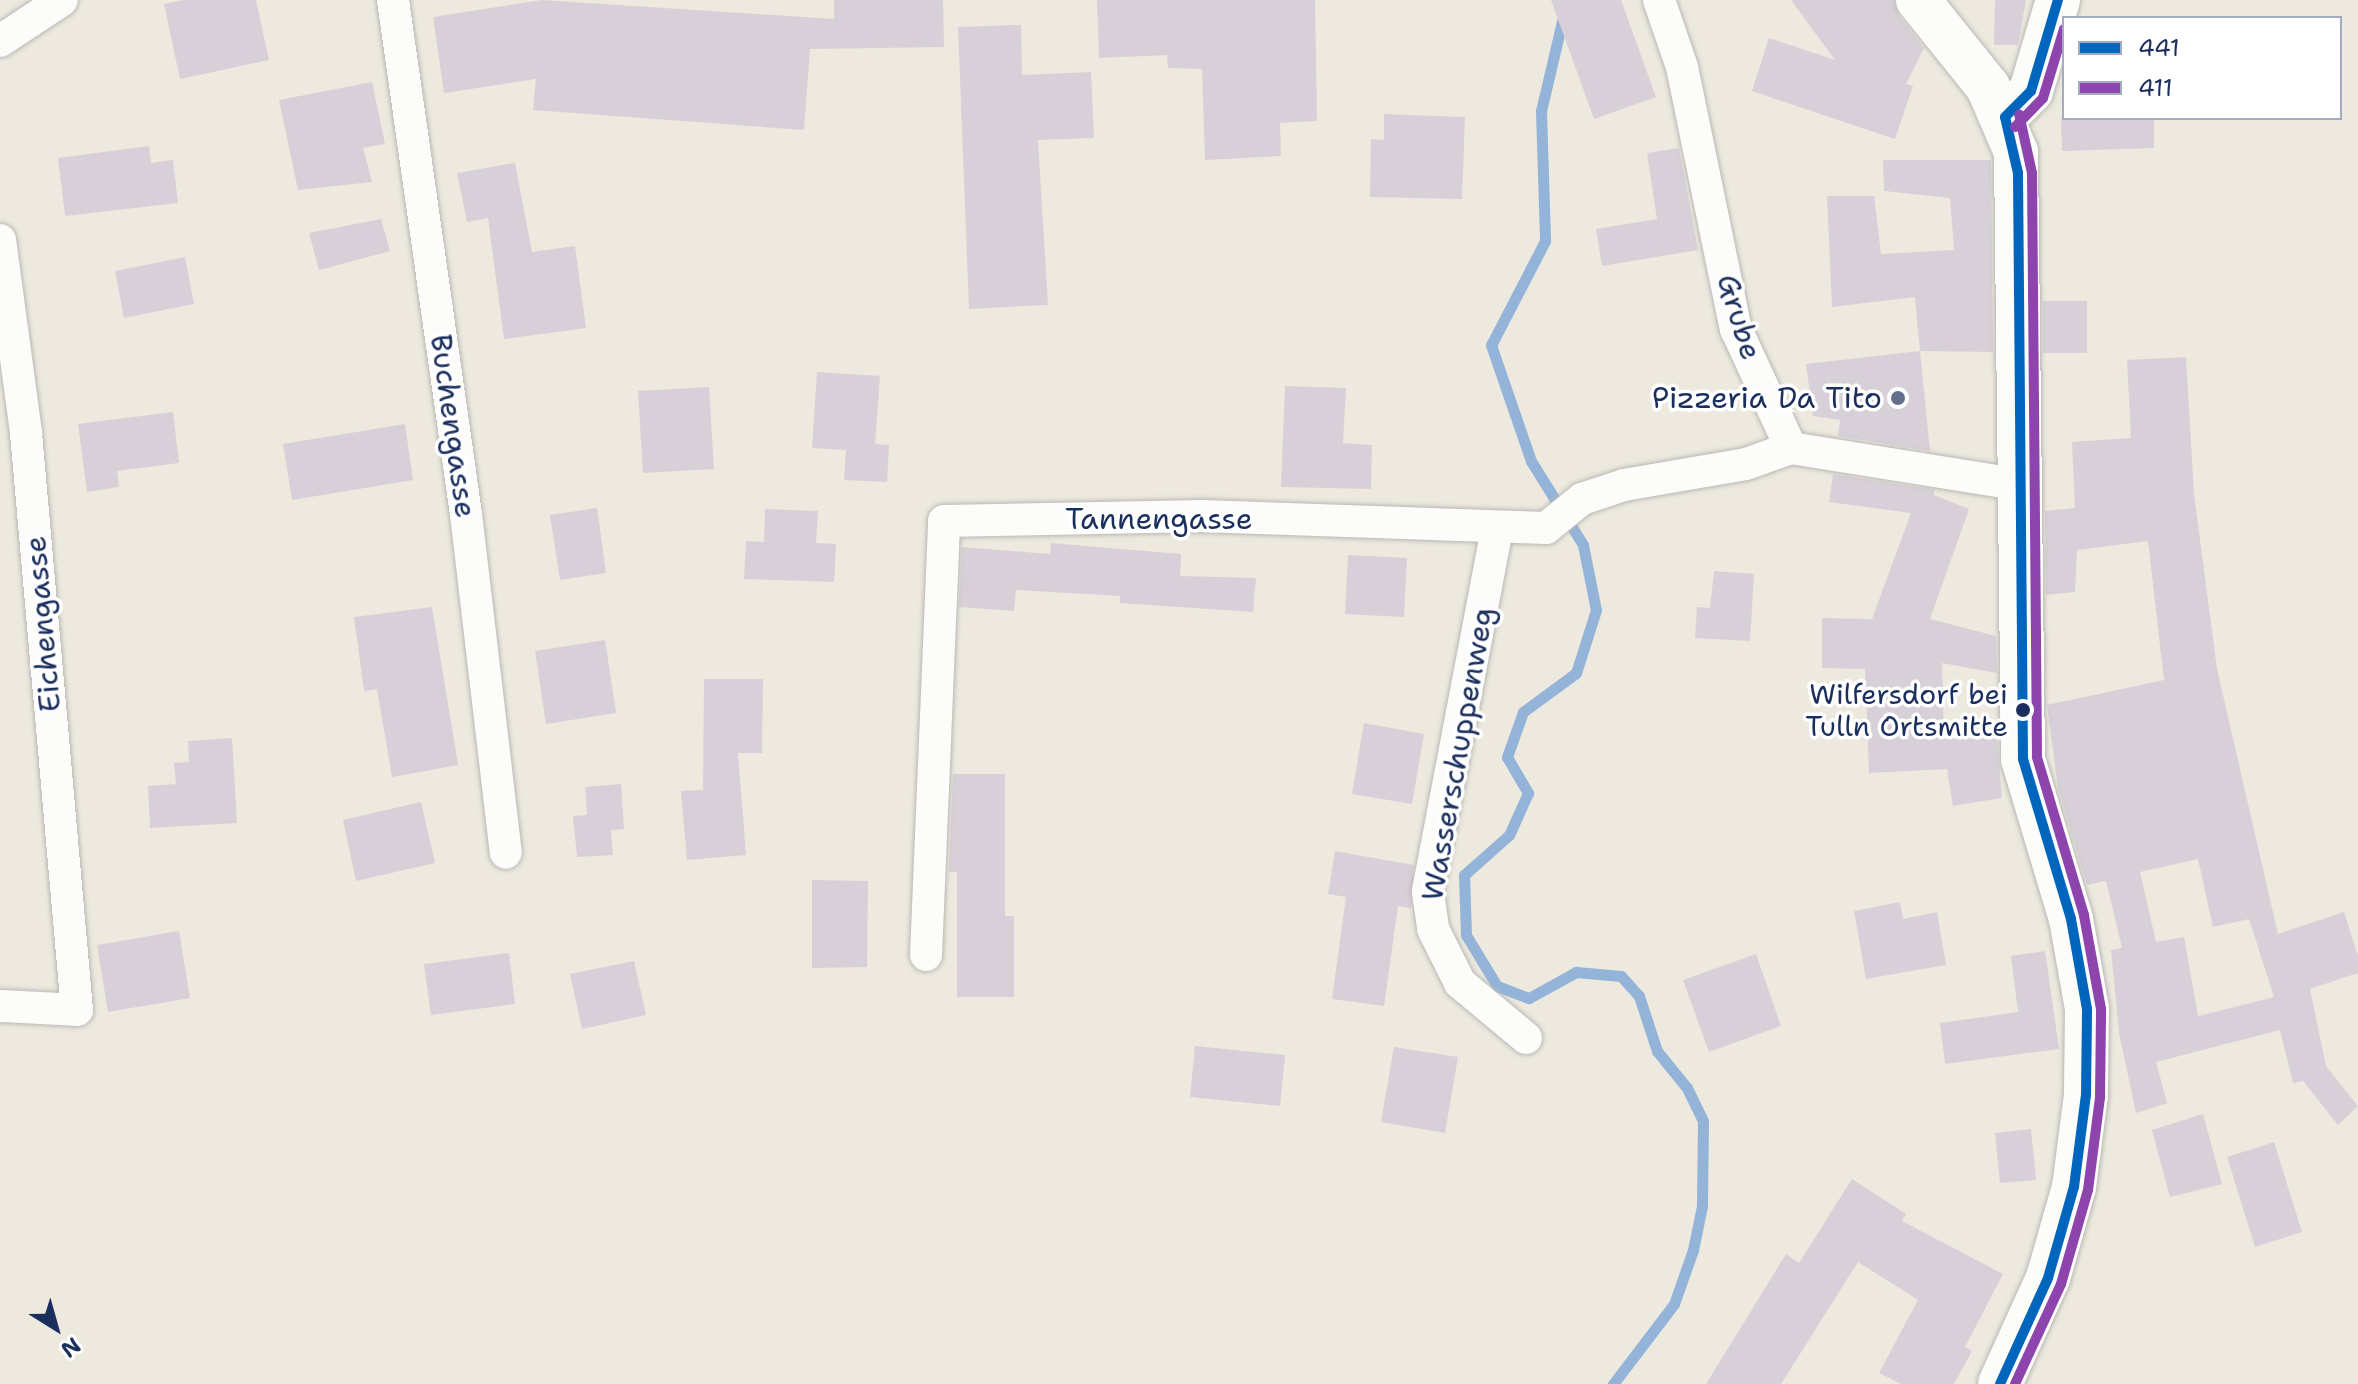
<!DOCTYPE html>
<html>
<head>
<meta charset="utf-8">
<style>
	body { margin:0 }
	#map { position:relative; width:2358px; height:1384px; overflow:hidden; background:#ede9de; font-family:"Shantell Sans",sans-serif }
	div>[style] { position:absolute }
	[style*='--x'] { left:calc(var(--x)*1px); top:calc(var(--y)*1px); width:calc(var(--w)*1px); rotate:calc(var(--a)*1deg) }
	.stream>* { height:11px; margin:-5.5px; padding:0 5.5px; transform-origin:5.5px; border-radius:5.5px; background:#93b3d8 }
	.building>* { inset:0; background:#d8d0d8 }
	.roads { filter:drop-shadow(0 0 2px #b9b8b5) drop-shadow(0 0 2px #b9b8b5) }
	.street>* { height:32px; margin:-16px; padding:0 16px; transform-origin:16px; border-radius:16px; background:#fcfcfa }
	.secondary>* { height:44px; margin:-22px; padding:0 22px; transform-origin:22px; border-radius:22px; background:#fcfcfa }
	.bus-1>* { height:10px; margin:-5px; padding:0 5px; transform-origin:5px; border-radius:5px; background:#0065bd }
	.bus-2>* { height:10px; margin:-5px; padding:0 5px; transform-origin:5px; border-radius:5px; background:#8e44ad }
	.dots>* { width:22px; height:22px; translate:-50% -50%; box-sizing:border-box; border:4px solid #fff; border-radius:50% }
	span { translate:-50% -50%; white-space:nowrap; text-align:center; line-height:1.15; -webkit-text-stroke:7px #fff; paint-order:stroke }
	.bus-label { font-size:28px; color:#1b2f5e }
	.right { translate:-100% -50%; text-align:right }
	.street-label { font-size:30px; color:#1b2f5e }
	.poi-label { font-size:30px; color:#1b2f5e }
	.legend { position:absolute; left:2062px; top:16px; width:280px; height:104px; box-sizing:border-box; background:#fff; border:2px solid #a4acbf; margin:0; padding:10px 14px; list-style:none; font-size:24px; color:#1b2f5e }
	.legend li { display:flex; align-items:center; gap:16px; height:40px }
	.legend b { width:40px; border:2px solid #a4acbf }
	.north { position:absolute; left:16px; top:1288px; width:80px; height:80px; -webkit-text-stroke:6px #fff; paint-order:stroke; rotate:143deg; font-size:22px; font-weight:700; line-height:32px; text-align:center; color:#1b2f5e }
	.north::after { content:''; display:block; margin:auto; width:28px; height:36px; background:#1b2f5e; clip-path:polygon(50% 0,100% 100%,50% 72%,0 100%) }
</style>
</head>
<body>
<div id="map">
	<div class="stream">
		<div style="--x:1567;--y:0;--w:114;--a:103.2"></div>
		<div style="--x:1541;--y:111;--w:130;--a:88.2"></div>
		<div style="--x:1545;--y:241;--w:117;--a:117.4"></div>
		<div style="--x:1491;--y:345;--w:123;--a:71"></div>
		<div style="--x:1531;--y:461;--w:99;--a:58.2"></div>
		<div style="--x:1583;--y:545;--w:66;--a:78.7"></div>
		<div style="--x:1596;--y:610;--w:66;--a:107.6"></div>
		<div style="--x:1576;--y:673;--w:66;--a:143.7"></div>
		<div style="--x:1523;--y:712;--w:48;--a:109.6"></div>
		<div style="--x:1507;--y:757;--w:42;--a:59.7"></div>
		<div style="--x:1528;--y:793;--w:46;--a:114.3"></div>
		<div style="--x:1509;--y:835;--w:60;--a:138.4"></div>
		<div style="--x:1464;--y:875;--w:60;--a:88.1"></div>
		<div style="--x:1466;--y:935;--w:60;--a:58.7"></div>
		<div style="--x:1497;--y:986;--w:34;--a:21"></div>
		<div style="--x:1529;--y:998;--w:54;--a:-29"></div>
		<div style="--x:1576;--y:972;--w:45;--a:5.1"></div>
		<div style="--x:1621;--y:976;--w:27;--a:48"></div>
		<div style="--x:1639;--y:996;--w:58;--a:71.9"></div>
		<div style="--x:1657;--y:1051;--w:48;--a:51"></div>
		<div style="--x:1687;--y:1088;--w:37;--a:64"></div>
		<div style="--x:1703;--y:1121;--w:85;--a:90.7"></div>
		<div style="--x:1702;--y:1206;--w:45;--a:101.6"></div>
		<div style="--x:1693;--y:1250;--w:57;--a:109.4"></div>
		<div style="--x:1674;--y:1304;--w:101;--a:127.3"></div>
	</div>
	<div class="building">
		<div style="clip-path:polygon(184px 0,256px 0,269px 60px,180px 79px,164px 4px)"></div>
		<div style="clip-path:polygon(542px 0,834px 19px,834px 0,943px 0,944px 47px,810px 49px,804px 130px,533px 110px,536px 79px,444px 93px,433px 17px)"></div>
		<div style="clip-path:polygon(1097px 0,1315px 0,1317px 121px,1280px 123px,1281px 156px,1205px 160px,1202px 69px,1168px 68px,1167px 55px,1099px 58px)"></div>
		<div style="clip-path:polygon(1551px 0,1621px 0,1656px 97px,1594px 119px)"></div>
		<div style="clip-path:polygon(1791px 0,1894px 0,1899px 16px,1924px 48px,1906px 84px,1913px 86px,1895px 139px,1752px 91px,1769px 38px,1835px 60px)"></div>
		<div style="clip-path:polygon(1995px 0,2026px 0,2018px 45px,1994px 45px)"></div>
		<div style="clip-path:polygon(1021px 25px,1022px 75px,1091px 72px,1094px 138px,1038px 140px,1048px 305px,969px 309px,958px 27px)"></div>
		<div style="clip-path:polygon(372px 82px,385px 144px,363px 148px,372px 182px,298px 190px,279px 100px)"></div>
		<div style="clip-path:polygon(1384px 114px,1465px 117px,1462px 199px,1370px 197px,1371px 139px,1384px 140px)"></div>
		<div style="clip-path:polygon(2061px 118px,2154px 118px,2154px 148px,2062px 151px)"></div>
		<div style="clip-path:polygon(149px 146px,151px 163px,173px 160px,178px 203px,65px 216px,58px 158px)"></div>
		<div style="clip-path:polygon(1679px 148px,1698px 250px,1602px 266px,1596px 229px,1657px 219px,1647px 153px)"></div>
		<div style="clip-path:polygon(1883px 160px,1991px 160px,1993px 352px,1920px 351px,1915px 297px,1832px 307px,1827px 196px,1874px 196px,1881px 254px,1954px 250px,1950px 198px,1884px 191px)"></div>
		<div style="clip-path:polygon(515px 163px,532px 252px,575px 246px,586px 328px,504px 339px,488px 218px,467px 222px,457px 173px)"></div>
		<div style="clip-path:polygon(381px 219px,390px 251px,319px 270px,309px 233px)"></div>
		<div style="clip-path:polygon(185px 257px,194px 304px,124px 318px,115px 271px)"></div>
		<div style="clip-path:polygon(2043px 301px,2087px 301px,2087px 353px,2043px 353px)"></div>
		<div style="clip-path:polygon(1920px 351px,1930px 451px,1838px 436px,1840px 420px,1813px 416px,1806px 364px)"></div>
		<div style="clip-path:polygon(evenodd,2186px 357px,2194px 494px,2217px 669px,2278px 934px,2344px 912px,2358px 956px,2358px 973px,2310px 989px,2326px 1066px,2358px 1106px,2338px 1125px,2303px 1081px,2293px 1083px,2280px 1030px,2156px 1062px,2167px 1103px,2136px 1113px,2119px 1033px,2111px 950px,2122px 948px,2106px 881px,2087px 885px,2058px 788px,2047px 705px,2164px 680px,2148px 541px,2077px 550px,2075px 592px,2046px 595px,2045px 511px,2075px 508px,2072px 442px,2131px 438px,2127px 360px,2186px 357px,2198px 859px,2213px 927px,2249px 919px,2274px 997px,2198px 1016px,2184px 937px,2156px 942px,2140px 872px,2198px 859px)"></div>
		<div style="clip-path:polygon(817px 372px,880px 376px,875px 444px,889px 445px,887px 482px,844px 480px,846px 450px,812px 448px)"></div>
		<div style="clip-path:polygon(1285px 386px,1346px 388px,1343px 443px,1372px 445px,1371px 489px,1281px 487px)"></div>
		<div style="clip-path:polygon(709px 387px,714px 469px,643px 473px,638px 391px)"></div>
		<div style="clip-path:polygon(173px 412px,179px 463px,117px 471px,119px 487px,87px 492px,78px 424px)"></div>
		<div style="clip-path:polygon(405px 424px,413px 480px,292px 500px,283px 444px)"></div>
		<div style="clip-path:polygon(1833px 474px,1934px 490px,1934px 495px,1969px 509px,1930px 619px,1996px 636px,1997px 673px,1942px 663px,1944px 739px,1997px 738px,2002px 798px,1953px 806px,1947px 769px,1869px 773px,1865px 669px,1822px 668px,1822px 618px,1872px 619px,1911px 513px,1829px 502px)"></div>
		<div style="clip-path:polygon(597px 508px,606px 573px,560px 580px,550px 515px)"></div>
		<div style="clip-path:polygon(765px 509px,818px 511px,816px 543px,836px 544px,834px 582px,744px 579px,746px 541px,764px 542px)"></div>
		<div style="clip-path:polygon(1051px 543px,1181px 554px,1180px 576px,1256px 578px,1253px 612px,1120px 603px,1120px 596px,1016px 590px,1014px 611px,959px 607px,962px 547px,1050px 554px)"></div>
		<div style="clip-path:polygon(1348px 555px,1407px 558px,1404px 617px,1345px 614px)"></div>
		<div style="clip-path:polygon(1714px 571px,1754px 574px,1750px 641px,1695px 638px,1697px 607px,1710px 608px)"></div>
		<div style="clip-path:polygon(432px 607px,458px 765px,392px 777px,377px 689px,364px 691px,354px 617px)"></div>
		<div style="clip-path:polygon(605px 640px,616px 713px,546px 724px,535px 651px)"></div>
		<div style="clip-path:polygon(704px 679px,763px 679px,762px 753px,738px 753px,746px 855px,687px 860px,681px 791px,703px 790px)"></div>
		<div style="clip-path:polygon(1364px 723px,1424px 734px,1412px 804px,1352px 794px)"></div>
		<div style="clip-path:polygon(232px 738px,237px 823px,150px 828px,148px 786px,176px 784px,174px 763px,189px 762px,188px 741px)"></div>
		<div style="clip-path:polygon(953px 774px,1005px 774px,1005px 916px,1014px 916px,1014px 997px,957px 997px,957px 872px,949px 872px)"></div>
		<div style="clip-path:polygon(621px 784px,624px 829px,611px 830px,613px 855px,577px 857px,573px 816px,587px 815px,585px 787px)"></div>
		<div style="clip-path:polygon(421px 802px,435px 863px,356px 881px,343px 820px)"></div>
		<div style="clip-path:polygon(1335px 851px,1414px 865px,1411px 908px,1398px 906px,1384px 1006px,1332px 999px,1346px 897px,1328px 894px)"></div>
		<div style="clip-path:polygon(812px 880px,868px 881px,867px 967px,812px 968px)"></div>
		<div style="clip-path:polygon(1900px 902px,1903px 919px,1937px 912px,1946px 965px,1866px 979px,1854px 911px)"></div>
		<div style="clip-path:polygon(179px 931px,190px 998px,108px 1012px,97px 945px)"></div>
		<div style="clip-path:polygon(2045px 951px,2059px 1049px,1945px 1064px,1940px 1023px,2018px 1012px,2011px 956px)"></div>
		<div style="clip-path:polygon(509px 953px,515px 1004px,431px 1015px,424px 964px)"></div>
		<div style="clip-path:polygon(1756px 954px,1781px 1026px,1709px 1052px,1683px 980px)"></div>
		<div style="clip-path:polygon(634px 961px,646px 1015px,582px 1029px,570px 974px)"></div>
		<div style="clip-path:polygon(1195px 1046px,1285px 1055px,1280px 1106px,1190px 1097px)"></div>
		<div style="clip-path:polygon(1394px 1047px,1458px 1057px,1445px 1133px,1381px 1122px)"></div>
		<div style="clip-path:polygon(2203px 1114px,2222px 1184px,2170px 1197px,2152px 1130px)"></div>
		<div style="clip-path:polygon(2031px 1129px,2036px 1180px,2000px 1183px,1995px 1133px)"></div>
		<div style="clip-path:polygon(2274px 1142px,2302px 1232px,2255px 1247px,2227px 1157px)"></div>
		<div style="clip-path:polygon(1852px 1179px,1906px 1214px,1902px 1221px,2003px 1274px,1965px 1347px,1972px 1351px,1954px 1384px,1901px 1384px,1879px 1373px,1918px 1300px,1858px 1262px,1781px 1384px,1706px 1384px,1786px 1254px,1799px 1263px)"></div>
	</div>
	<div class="roads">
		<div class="street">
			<div style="--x:393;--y:0;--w:519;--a:81.92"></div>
			<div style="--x:466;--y:514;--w:341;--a:83.3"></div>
			<div style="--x:1659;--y:0;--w:71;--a:71.1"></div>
			<div style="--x:1682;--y:67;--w:268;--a:78.4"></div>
			<div style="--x:1736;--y:329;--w:131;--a:65.2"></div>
			<div style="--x:1791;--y:448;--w:235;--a:9.1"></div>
			<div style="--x:0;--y:41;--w:74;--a:-33.5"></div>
			<div style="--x:0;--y:240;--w:195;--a:82.3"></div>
			<div style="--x:26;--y:433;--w:579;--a:84.95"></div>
			<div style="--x:77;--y:1010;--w:77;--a:-177"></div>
			<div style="--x:1497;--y:529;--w:369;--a:100.8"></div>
			<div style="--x:1428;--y:892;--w:37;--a:82"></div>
			<div style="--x:1433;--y:929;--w:60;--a:63.4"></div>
			<div style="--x:1460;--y:983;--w:86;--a:39.8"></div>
			<div style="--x:926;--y:955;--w:434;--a:-87.6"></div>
			<div style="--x:944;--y:521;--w:258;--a:-1.1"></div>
			<div style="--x:1202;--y:516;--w:344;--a:2"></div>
			<div style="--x:1546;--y:528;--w:46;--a:-38.9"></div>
			<div style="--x:1582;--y:499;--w:44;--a:-18.4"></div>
			<div style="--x:1624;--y:485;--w:124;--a:-9.8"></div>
			<div style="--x:1746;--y:464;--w:48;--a:-19.6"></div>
		</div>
		<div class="secondary">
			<div style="--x:1918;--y:0;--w:112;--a:51.2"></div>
			<div style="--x:1988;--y:87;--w:71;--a:66.7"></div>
			<div style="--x:2016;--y:152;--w:607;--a:89.34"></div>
			<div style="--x:2023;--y:759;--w:167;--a:73.3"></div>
			<div style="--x:2071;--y:919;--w:91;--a:79.9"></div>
			<div style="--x:2087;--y:1009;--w:86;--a:90.7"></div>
			<div style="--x:2086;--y:1095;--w:93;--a:97.4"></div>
			<div style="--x:2074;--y:1187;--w:95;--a:105.9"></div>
			<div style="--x:2048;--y:1278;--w:116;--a:114.4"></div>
			<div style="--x:2005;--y:117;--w:37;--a:-45"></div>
			<div style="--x:2031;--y:91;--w:95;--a:-73.5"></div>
		</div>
	</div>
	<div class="bus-1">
		<div style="--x:2005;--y:117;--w:37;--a:-45"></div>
		<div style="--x:2031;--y:91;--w:95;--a:-73.5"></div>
		<div style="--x:2000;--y:1384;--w:116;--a:-65.6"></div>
		<div style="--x:2048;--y:1278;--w:95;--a:-74.1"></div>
		<div style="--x:2074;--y:1187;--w:93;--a:-82.6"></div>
		<div style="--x:2086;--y:1095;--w:86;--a:-89.3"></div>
		<div style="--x:2087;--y:1009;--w:91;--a:-100.1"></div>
		<div style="--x:2071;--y:919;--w:167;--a:-106.7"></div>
		<div style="--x:2023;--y:759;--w:586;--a:-90.49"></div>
		<div style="--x:2018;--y:173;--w:57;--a:-103.1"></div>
	</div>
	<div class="bus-2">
		<div style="--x:2015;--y:127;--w:40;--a:-46"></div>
		<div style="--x:2043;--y:98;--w:72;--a:-73.1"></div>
		<div style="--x:2015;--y:1384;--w:110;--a:-65.3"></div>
		<div style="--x:2061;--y:1284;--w:98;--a:-74"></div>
		<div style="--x:2088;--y:1190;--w:94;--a:-82.6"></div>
		<div style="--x:2100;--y:1097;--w:88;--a:-89.3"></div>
		<div style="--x:2101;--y:1009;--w:96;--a:-100.3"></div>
		<div style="--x:2084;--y:915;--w:165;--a:-106.6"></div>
		<div style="--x:2037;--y:757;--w:584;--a:-90.49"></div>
		<div style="--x:2032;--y:173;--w:60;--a:-102.4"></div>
	</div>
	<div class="dots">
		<div style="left:1898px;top:398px;background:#64708b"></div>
		<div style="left:2023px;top:710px;background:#1b2f5e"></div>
	</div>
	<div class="bus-label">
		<span class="right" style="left:2008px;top:710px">Wilfersdorf bei<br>Tulln Ortsmitte</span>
	</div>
	<div class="street-label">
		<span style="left:1739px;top:317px;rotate:73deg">Grube</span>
		<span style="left:453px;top:426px;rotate:82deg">Buchengasse</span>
		<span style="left:1159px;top:519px">Tannengasse</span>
		<span style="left:43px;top:624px;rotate:-95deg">Eichengasse</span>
		<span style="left:1458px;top:754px;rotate:-80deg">Wasserschuppenweg</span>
	</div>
	<div class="poi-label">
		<span class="right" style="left:1882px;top:398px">Pizzeria Da Tito</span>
	</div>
	<ul class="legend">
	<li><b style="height:10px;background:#0065bd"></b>441</li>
	<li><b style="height:10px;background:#8e44ad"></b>411</li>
	</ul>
	<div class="north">N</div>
</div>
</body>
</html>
